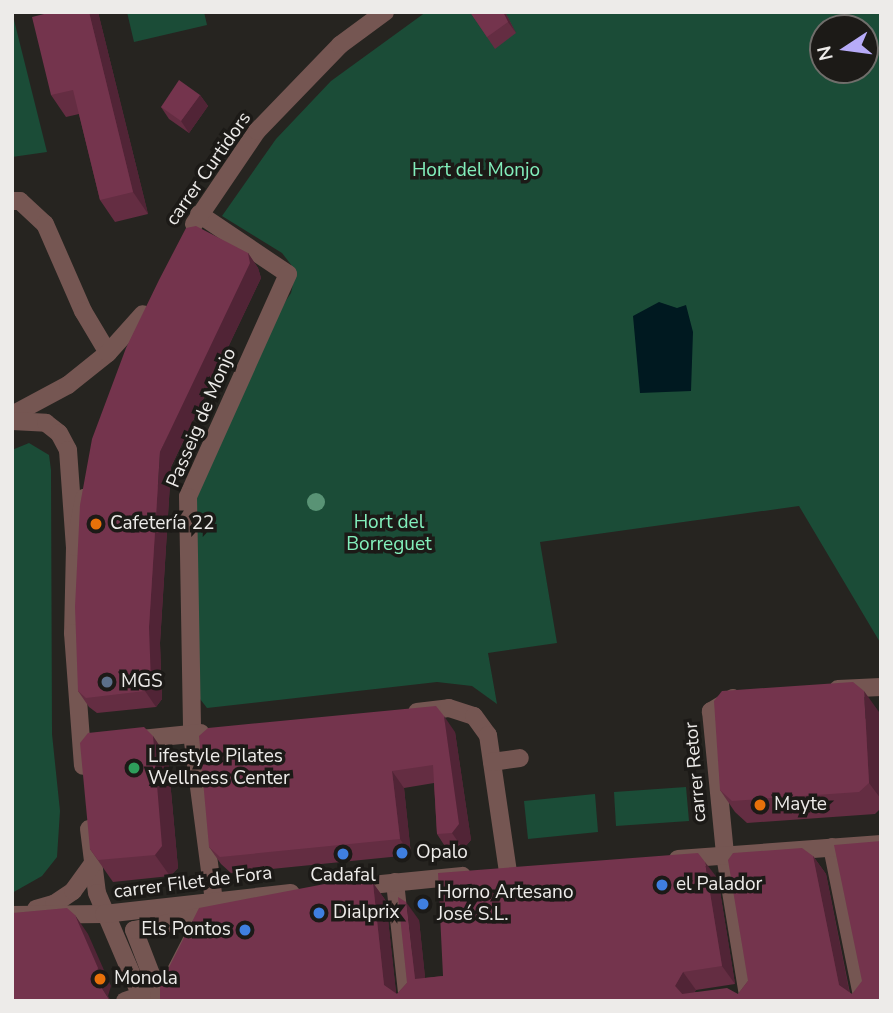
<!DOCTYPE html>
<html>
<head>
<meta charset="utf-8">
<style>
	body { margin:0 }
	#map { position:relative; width:893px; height:1013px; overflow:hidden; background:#262420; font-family:"Nunito Sans",sans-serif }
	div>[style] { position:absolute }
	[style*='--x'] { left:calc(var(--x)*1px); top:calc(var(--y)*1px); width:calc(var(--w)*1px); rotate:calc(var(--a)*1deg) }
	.green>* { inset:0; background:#1b4c37 }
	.water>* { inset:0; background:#001920 }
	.minor>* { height:18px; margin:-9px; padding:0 9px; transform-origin:9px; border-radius:9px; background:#755652 }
	.trees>* { width:18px; height:18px; margin:-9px; border-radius:50%; background:#599375 }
	.wall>* { inset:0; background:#642d42 }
	.shaded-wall>* { inset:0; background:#512436 }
	.building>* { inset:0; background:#74344d }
	.dots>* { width:19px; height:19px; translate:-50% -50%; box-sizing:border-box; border:4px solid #1c1a17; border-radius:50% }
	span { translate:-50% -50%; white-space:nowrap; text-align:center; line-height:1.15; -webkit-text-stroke:7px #1c1a17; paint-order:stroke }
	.street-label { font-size:19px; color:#edebe9 }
	.park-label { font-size:19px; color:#82eebb }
	.poi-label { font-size:19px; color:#edebe9 }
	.left { translate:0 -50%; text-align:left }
	.right { translate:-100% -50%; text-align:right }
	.frame { position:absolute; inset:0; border:14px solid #edebe9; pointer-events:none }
	.north { position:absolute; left:809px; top:14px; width:70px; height:70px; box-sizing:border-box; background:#1c1a17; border:2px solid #706e6b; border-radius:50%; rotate:257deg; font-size:19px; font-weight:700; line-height:28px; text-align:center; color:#edebe9 }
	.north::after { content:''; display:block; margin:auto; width:24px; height:32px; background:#b7abf8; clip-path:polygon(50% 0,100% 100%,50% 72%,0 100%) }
</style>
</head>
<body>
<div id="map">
	<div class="green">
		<div style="clip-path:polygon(12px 12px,47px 152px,12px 157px)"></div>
		<div style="clip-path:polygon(127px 12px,204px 12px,207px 25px,134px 42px)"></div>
		<div style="clip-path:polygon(evenodd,426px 12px,881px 12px,881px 644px,799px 506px,540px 542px,557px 643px,488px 653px,497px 704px,472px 686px,437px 682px,207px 708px,197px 695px,197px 493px,262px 336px,291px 293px,296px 271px,282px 253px,222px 216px,276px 139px,331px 81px,426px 12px,823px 28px,865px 28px,865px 70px,823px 70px,823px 28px)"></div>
		<div style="clip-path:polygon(29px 443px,49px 455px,51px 470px,52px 734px,60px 811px,57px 857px,42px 876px,12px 893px,12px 450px)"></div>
		<div style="clip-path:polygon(686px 787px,689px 821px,616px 826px,614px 792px)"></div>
		<div style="clip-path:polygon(595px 794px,598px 832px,528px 839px,524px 801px)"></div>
	</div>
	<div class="water">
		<div style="clip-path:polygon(659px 302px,677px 308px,686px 305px,693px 332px,691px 391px,640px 393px,633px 316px)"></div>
	</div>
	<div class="minor">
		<div style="--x:12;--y:201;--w:8;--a:0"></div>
		<div style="--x:20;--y:201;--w:34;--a:43"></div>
		<div style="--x:45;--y:224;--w:95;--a:66.4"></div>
		<div style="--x:83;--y:311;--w:49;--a:59.2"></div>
		<div style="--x:199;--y:214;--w:107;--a:34"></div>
		<div style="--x:288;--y:274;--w:244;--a:114.2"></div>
		<div style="--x:188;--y:497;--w:237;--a:89"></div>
		<div style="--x:192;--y:734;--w:168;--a:82.5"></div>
		<div style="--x:194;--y:224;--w:112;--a:-55.9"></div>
		<div style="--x:257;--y:131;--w:120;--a:-46"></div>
		<div style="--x:340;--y:45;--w:56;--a:-36.3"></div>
		<div style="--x:12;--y:415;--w:64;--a:-28.2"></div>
		<div style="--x:68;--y:385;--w:51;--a:-38.7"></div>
		<div style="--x:108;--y:353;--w:52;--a:-48.1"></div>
		<div style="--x:12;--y:421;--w:34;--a:3"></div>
		<div style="--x:46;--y:423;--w:16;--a:38"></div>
		<div style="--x:59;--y:433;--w:19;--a:62"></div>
		<div style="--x:68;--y:450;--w:97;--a:85.9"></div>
		<div style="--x:75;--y:547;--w:86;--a:91.3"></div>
		<div style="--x:73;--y:633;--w:133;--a:85.7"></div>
		<div style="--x:75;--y:547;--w:50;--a:-79.6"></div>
		<div style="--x:838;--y:689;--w:43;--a:-2.7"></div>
		<div style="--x:733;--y:698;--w:26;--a:149"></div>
		<div style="--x:711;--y:711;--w:145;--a:84.4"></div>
		<div style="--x:725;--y:855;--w:148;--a:80.7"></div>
		<div style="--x:417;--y:712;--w:32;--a:-7"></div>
		<div style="--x:449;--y:708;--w:26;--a:18"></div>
		<div style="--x:474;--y:716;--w:24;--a:54"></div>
		<div style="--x:488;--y:735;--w:138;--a:81.7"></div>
		<div style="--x:131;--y:740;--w:70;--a:-5.7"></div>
		<div style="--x:492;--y:762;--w:28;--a:-8"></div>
		<div style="--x:89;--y:829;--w:64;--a:82.9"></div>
		<div style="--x:97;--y:893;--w:117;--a:66.9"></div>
		<div style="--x:832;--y:847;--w:157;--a:78.6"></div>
		<div style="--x:678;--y:859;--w:204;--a:-4.2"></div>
		<div style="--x:395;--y:882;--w:120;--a:83.8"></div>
		<div style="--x:351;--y:887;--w:112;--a:-5.7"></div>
		<div style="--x:36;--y:909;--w:19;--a:-16"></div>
		<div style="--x:54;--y:904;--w:23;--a:-34"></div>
		<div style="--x:73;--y:891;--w:32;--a:-54"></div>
		<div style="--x:12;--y:915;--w:92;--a:-0.6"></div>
		<div style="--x:104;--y:914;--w:188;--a:-6.4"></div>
		<div style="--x:204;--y:916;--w:94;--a:117.1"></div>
		<div style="--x:161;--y:1000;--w:75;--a:-111.1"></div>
		<div style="--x:134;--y:930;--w:71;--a:-11.3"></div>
		<div style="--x:125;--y:1001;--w:18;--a:-19"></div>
	</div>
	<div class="trees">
		<div style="left:316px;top:502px"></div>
	</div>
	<div class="wall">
		<div style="clip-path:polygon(52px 12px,98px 12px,148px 214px,115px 222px,100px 200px,79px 114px,66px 117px,51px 95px)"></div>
		<div style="clip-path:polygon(470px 12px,505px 12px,516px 33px,495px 49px)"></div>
		<div style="clip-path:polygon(200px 95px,208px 106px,189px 133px,169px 119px,161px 107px)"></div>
		<div style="clip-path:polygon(248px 253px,258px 268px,261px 278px,171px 467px,160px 643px,162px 699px,156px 707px,97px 713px,89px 707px,78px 691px)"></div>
		<div style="clip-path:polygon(879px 712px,881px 740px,881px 808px,875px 814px,747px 823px,735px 812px,720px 790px)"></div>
		<div style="clip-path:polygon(455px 732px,471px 840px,463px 849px,448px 851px,437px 834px,434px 783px,404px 788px,411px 855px,231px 873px,221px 864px,209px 847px)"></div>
		<div style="clip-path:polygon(168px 758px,178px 868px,170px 876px,113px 882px,90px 849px)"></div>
		<div style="clip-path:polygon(813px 856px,826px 874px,850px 993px,852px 994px,881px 1001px,160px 1001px,373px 883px,386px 901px,396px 993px,397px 994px,407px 983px,419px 920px,425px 978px,443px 976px,718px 879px,735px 984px,696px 990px,694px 992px,738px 994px,748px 981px)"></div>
	</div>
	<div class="shaded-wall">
		<div style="clip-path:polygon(89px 12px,98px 12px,148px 214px,133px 192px)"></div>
		<div style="clip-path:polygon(503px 12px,505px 12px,516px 33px,508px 22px)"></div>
		<div style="clip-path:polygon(200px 95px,208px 106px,189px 133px,181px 121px)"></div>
		<div style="clip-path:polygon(248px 253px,258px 268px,261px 278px,171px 467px,160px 643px,162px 699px,156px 707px,145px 691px,160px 452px)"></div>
		<div style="clip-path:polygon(864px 691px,879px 712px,881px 740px,881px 799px,869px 783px)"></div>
		<div style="clip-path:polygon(444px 716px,455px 732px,471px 840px,463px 849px,452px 833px)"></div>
		<div style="clip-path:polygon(153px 736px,168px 758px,178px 868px,170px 876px,155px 855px)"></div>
		<div style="clip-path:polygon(392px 771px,404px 788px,411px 855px,400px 839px)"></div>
		<div style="clip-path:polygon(813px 856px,826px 874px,851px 1001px,839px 985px)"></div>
		<div style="clip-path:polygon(705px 862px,718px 879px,735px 984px,722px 966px)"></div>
		<div style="clip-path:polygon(373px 883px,386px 901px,397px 1001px,384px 985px)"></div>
		<div style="clip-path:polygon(406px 902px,419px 920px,427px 996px,415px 979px)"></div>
		<div style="clip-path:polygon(75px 915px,88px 934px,111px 986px,108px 996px,111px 1001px,110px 1001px,95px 977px)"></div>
		<div style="clip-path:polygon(683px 972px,696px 990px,689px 1001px,675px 986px)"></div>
	</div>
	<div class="building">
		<div style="clip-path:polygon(52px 12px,89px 12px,133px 192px,100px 200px,73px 90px,51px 95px,32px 17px)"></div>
		<div style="clip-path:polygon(470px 12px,503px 12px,508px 22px,487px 37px)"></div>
		<div style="clip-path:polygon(179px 80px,200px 95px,181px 121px,161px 107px)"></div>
		<div style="clip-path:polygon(196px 226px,248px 253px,250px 263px,160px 452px,149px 627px,151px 683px,145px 691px,86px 698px,78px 691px,75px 607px,80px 505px,92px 439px,126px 348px,159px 280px,186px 228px)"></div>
		<div style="clip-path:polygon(853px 682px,864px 691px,869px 783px,859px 792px,732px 801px,720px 790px,714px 701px,722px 691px)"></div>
		<div style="clip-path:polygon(436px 706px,444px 716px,459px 824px,452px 833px,437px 834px,433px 765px,392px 771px,400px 839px,220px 857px,209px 847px,199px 736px,208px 728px)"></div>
		<div style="clip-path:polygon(144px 727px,153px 736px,162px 846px,155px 855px,98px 860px,90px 849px,80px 743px,88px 733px)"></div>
		<div style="clip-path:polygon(881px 841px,881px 1001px,160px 1001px,160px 985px,199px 908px,330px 883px,369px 880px,373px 883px,384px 985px,397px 994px,407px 983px,398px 897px,406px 902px,415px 979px,443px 976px,438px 873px,698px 853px,705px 862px,722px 966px,683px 972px,675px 986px,682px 994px,727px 988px,738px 994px,748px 981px,728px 860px,733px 853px,802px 848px,813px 856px,839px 985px,852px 994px,862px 981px,834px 845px)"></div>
		<div style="clip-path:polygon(67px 908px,75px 915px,98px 968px,95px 977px,110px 1001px,12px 1001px,12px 913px)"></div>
	</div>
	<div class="dots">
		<div style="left:96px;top:524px;background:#e8710a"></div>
		<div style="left:107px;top:682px;background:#5c6f8a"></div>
		<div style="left:134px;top:768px;background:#2e9e5b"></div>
		<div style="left:760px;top:805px;background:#e8710a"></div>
		<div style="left:402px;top:853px;background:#3f7fe0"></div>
		<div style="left:343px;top:854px;background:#3f7fe0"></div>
		<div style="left:662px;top:885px;background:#3f7fe0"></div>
		<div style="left:423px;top:904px;background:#3f7fe0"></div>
		<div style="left:319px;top:913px;background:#3f7fe0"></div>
		<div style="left:245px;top:930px;background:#3f7fe0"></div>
		<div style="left:100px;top:979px;background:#e8710a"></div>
	</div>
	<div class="street-label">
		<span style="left:209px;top:169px;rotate:-55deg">carrer Curtidors</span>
		<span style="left:202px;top:418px;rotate:-67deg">Passeig de Monjo</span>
		<span style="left:696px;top:772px;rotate:-95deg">carrer Retor</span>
		<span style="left:193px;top:883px;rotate:-7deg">carrer Filet de Fora</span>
	</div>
	<div class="park-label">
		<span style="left:476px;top:171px">Hort del Monjo</span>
		<span style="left:389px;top:534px">Hort del<br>Borreguet</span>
	</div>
	<div class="poi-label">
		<span class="left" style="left:110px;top:524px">Cafetería 22</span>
		<span class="left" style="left:121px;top:682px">MGS</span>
		<span class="left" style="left:148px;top:768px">Lifestyle Pilates<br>Wellness Center</span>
		<span class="left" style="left:774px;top:805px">Mayte</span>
		<span class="left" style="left:416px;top:853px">Opalo</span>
		<span style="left:343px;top:876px">Cadafal</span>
		<span class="left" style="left:676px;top:885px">el Palador</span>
		<span class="left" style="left:437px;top:904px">Horno Artesano<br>José S.L.</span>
		<span class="left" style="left:333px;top:913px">Dialprix</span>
		<span class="right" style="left:231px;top:930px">Els Pontos</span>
		<span class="left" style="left:114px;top:979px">Monola</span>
	</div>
	<div class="frame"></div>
	<div class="north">N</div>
</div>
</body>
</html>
